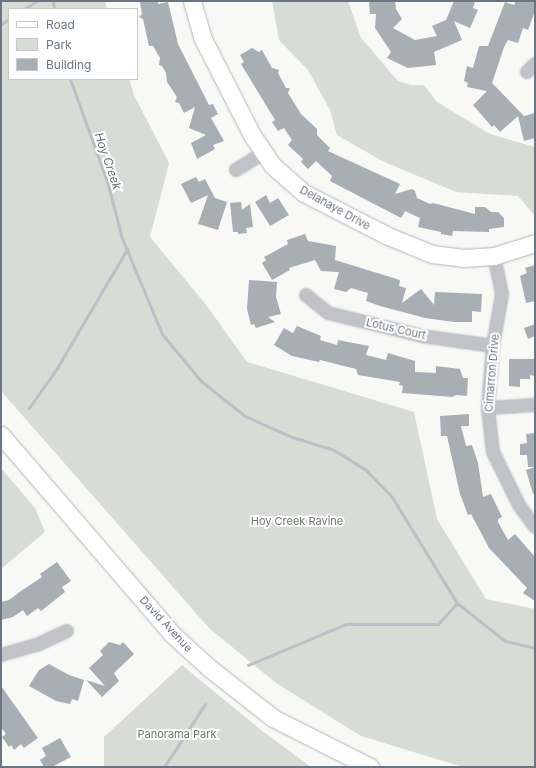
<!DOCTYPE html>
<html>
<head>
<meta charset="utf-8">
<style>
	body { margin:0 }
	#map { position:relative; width:536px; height:768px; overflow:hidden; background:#f8f8f5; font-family:Inter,sans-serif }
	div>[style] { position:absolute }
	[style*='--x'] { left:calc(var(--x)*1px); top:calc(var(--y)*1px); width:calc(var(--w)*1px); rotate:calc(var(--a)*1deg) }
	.green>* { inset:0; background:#d7dcd5 }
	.stream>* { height:3px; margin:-1.5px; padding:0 1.5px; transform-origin:1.5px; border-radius:1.5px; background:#b8c2c6 }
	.building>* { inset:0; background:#a7aeb4 }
	.roads { filter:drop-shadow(0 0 1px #b2b7bb) drop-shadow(0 0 1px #b2b7bb) }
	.street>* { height:12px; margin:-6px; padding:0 6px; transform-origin:6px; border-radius:6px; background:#c0c3c7 }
	.secondary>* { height:17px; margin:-8.5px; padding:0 8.5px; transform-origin:8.5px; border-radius:8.5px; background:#fff }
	span { translate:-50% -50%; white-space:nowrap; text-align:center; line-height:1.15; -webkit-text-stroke:4px #fff; paint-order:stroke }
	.street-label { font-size:11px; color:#6a7783 }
	.park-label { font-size:11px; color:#6b7b68 }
	.water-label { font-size:12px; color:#66777f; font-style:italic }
	.frame { position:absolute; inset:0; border:2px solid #6a7783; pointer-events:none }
	.legend { position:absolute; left:8px; top:8px; width:130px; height:72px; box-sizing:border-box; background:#fff; border:1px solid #c3c9cd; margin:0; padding:5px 7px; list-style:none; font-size:12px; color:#6a7783 }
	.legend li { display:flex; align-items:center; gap:8px; height:20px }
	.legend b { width:20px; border:1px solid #c3c9cd }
</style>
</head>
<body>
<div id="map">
	<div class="green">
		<div style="clip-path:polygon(1px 1px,105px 1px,107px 9px,9px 9px,9px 79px,129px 79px,134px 95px,169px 163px,150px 237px,207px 306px,247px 362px,414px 412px,437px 519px,486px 599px,535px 609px,535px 767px,463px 767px,361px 736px,276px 683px,209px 628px,1px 391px)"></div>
		<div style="clip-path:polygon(272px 1px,348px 1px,361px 38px,398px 81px,411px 85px,424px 85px,437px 102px,490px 134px,535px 147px,535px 216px,518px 196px,456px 192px,382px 161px,337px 135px,330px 110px,308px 70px,279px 40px)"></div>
		<div style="clip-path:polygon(1px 468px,35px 508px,45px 532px,1px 569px)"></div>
		<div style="clip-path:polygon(182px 665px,261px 730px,311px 767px,104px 767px,104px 737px)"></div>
	</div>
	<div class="stream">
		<div style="--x:53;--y:1;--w:8;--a:83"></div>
		<div style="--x:24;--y:9;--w:15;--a:-32"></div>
		<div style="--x:1;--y:24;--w:9;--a:-32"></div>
		<div style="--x:70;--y:79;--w:109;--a:70.1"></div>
		<div style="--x:107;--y:181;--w:59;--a:75.3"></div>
		<div style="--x:122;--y:238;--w:104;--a:67.4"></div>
		<div style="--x:162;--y:334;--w:61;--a:50.3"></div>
		<div style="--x:201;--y:381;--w:56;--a:38.5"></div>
		<div style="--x:245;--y:416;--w:51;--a:24.1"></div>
		<div style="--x:292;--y:437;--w:44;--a:17.2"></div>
		<div style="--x:334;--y:450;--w:36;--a:32"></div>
		<div style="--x:365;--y:469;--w:39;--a:46"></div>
		<div style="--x:392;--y:497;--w:124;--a:58.5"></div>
		<div style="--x:457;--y:603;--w:61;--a:38.4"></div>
		<div style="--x:505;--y:641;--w:31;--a:13"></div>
		<div style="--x:29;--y:408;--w:49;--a:-55"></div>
		<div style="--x:57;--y:368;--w:138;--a:-59.5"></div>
		<div style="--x:248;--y:665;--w:106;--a:-22.7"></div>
		<div style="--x:346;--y:624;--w:92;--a:0"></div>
		<div style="--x:438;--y:624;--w:28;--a:-48"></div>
		<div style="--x:164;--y:767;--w:75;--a:-56.9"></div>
	</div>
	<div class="building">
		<div style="clip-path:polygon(158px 1px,158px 4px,168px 2px,178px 44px,209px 105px,213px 104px,218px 114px,211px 118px,224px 141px,213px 145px,215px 149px,197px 159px,191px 143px,206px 135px,189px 128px,195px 107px,184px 113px,179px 103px,175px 102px,177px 97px,167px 82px,166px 73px,162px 66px,159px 65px,160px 58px,153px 46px,149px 46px,143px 19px,139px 17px,142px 14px,140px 2px)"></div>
		<div style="clip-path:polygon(369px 1px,395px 1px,396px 9px,402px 19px,393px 28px,415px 40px,437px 36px,432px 26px,446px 20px,454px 1px,475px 1px,473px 8px,478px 10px,470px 28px,454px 21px,462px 40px,434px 52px,436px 65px,408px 68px,387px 58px,391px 52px,375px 28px,376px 14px,370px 14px)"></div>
		<div style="clip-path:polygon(516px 1px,535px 1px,535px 11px,528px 30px,523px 28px,518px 43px,508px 40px,504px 47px,492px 83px,524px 116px,535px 113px,535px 138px,524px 141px,518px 116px,500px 132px,494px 125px,492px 127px,473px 105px,487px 91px,467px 87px,468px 83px,464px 81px,467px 66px,473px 68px,479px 46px,488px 46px,505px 2px,514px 5px)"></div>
		<div style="clip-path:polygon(252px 48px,259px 52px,262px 50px,272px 68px,279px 70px,278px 73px,286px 88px,290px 88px,288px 93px,301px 114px,317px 129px,317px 135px,330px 148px,328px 151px,400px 184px,395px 194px,412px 189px,415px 191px,417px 198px,430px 204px,433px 203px,475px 214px,475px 207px,485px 207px,491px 212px,498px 212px,504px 218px,504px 227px,489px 229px,489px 232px,453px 231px,452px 236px,441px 234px,441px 232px,418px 227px,420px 218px,405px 211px,401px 218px,330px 181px,332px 176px,316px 161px,308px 169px,301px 162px,303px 159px,288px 145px,292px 140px,284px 128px,278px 131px,272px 122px,275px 120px,241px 64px,244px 62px,240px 55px)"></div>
		<div style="clip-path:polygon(196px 177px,199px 182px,205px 179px,215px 198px,227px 202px,218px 230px,198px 224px,208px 195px,191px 203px,181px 184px)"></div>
		<div style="clip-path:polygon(266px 195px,270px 203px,278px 198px,289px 215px,270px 226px,255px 202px)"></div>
		<div style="clip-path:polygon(241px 202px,242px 210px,250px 204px,253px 227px,246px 228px,247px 233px,238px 234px,238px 232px,233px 232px,230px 203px)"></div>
		<div style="clip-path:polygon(305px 234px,308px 241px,336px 246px,335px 260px,400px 280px,399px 286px,406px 288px,402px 303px,421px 289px,434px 305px,435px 292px,482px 294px,481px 312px,472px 311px,472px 322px,454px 322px,425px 318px,380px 306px,366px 301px,368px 293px,351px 288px,346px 292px,334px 289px,339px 272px,321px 271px,315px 260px,289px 268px,290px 270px,272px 280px,262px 263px,266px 260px,264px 257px,288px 244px,287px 240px)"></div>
		<div style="clip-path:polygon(535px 265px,535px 301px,526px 303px,520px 276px,527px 273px,525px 268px)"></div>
		<div style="clip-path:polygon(249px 280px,277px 282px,276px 297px,281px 314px,268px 317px,275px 322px,256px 328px,254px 324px,251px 325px,247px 309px)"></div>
		<div style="clip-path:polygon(535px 324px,535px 336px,528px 339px,524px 328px)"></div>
		<div style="clip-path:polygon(297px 326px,321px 336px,320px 340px,337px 345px,338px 340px,369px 346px,366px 355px,386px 360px,388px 353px,415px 361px,415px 372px,436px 373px,436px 366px,460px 369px,463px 378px,468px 378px,467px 396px,456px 395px,452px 397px,402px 393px,403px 386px,399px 385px,400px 382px,358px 375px,356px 369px,320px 360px,319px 362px,292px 356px,274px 345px,284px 328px,293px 333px)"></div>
		<div style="clip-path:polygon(509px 359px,535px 359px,535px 376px,530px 375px,530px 379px,520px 379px,520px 387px,509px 386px)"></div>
		<div style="clip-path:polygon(469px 414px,469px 426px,461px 426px,466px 446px,472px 445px,478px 463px,483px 497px,491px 494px,502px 517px,498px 519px,498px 522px,508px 540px,515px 534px,535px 557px,535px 601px,523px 593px,527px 588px,489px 548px,471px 514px,468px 515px,460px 494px,447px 436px,441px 436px,440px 416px)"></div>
		<div style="clip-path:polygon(535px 433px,535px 467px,528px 467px,527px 455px,520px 455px,520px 444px,527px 443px,526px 434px)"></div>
		<div style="clip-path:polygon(535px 467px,535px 493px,533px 494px,526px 470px)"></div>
		<div style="clip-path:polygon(57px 562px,71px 581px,62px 587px,65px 592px,41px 611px,38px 608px,27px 616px,23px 610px,13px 617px,1px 620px,1px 602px,9px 600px,21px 591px,42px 577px,40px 574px)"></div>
		<div style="clip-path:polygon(109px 642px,120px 645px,123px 642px,134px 654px,114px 673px,119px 681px,102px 697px,86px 680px,105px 686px,89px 668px,103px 655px,100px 651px)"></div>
		<div style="clip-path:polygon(49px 664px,69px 675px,84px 680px,78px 701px,72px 699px,70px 704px,56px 701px,29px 686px,39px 670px)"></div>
		<div style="clip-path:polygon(1px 686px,38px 738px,24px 748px,21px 744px,14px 750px,11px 745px,9px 747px,2px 737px,6px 734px,1px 727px)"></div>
		<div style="clip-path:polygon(60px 738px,71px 757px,52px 767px,44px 767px,40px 760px,46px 756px,42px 748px)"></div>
	</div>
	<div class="roads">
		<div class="street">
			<div style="--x:527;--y:72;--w:11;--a:-45"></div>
			<div style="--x:236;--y:170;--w:32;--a:-32"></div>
			<div style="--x:494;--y:256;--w:39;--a:78"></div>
			<div style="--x:502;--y:294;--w:53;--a:99.8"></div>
			<div style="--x:493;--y:346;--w:62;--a:94.6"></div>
			<div style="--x:488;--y:408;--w:44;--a:83.5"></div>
			<div style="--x:493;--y:452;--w:59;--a:63.9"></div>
			<div style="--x:519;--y:505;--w:27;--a:54"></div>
			<div style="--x:306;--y:295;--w:28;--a:39"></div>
			<div style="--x:328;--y:313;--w:97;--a:13.7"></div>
			<div style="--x:422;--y:336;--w:72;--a:8"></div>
			<div style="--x:488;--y:408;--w:47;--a:-3.7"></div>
			<div style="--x:1;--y:655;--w:37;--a:-16"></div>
			<div style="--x:37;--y:645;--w:33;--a:-25"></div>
		</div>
		<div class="secondary">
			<div style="--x:192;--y:1;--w:37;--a:74"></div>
			<div style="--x:202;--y:37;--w:110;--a:63"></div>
			<div style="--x:252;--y:135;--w:36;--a:56"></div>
			<div style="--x:272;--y:165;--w:43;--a:41.2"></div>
			<div style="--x:304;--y:193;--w:94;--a:27.1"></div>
			<div style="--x:388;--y:236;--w:48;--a:22.2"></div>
			<div style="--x:432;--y:254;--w:32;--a:7"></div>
			<div style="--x:464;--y:258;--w:30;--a:-4"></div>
			<div style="--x:494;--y:256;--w:43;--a:-17.6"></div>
			<div style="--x:1;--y:435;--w:262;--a:49.3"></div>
			<div style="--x:172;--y:634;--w:49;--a:42.5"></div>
			<div style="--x:208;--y:667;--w:83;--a:38.1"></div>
			<div style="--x:273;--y:718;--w:109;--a:26.8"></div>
		</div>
	</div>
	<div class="street-label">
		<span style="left:335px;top:208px;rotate:29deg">Delahaye Drive</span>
		<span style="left:396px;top:329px;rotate:13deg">Lotus Court</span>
		<span style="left:492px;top:373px;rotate:-85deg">Cimarron Drive</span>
		<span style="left:166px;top:624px;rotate:47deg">David Avenue</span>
	</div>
	<div class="park-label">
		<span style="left:297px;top:521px">Hoy Creek Ravine</span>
		<span style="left:177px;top:734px">Panorama Park</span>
	</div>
	<div class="water-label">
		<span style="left:108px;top:161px;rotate:71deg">Hoy Creek</span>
	</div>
	<div class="frame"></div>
	<ul class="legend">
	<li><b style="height:5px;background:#fff"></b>Road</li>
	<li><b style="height:11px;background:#d7dcd5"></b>Park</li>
	<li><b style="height:11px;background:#a7aeb4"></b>Building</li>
	</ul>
</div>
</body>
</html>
